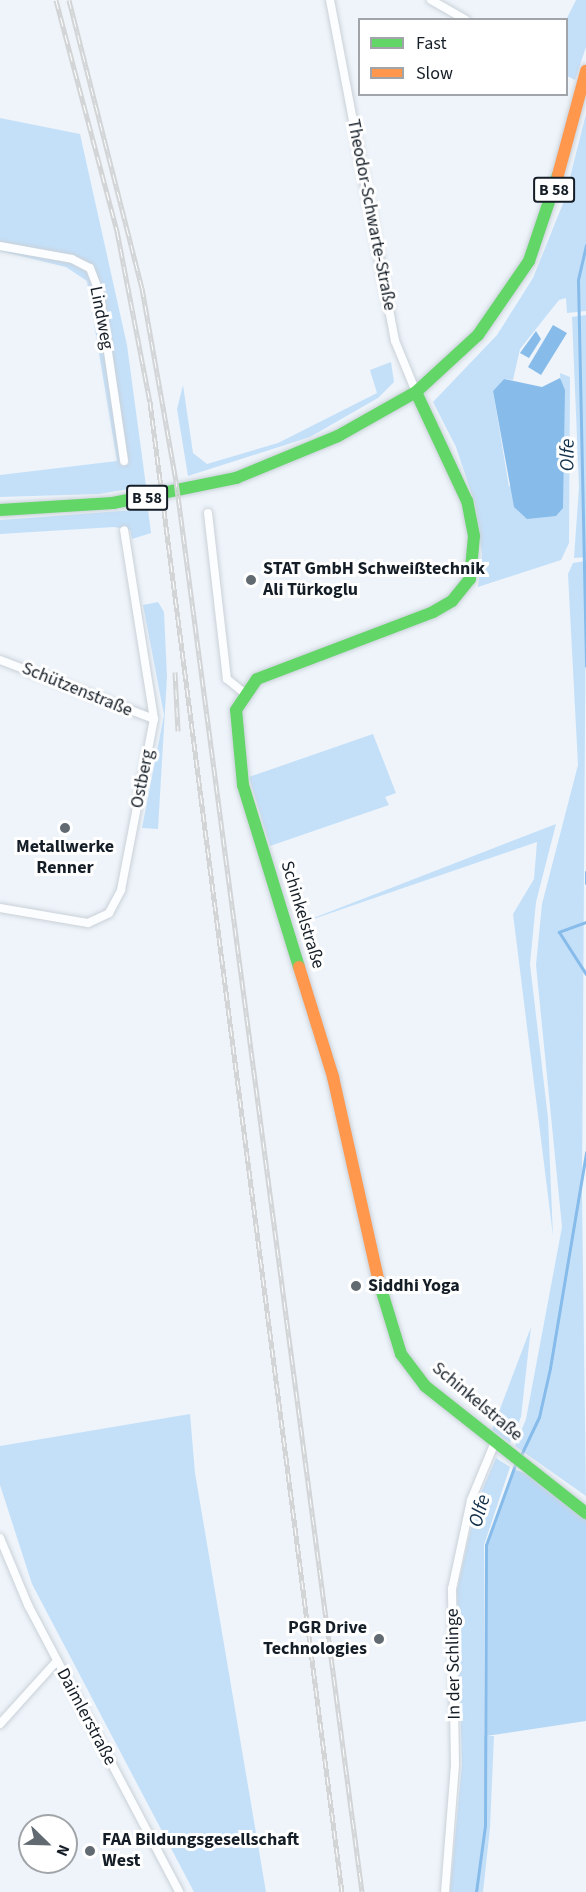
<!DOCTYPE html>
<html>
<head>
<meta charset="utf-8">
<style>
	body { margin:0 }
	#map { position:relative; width:586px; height:1892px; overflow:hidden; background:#eef4fa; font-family:"Source Sans 3",sans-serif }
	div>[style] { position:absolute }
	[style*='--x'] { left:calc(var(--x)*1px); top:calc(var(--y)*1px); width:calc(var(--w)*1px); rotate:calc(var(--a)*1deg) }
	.green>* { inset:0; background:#c4e0f9 }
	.forest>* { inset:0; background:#b6d8f7 }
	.water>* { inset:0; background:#87bbea }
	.stream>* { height:3px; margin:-1.5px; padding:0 1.5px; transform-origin:1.5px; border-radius:1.5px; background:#87bbea }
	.roads { filter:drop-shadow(0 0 2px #cad1d8) drop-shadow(0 0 2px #cad1d8) }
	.street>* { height:8px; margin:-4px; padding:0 4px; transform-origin:4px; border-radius:4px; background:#fcfdfe }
	.fast>* { height:12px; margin:-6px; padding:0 6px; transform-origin:6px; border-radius:6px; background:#63d668 }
	.slow>* { height:12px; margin:-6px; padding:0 6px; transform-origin:6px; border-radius:6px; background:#ff974d }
	.rail>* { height:5px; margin-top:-2.5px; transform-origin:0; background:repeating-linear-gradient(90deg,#fff 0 9px,#d2d4d6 0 18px); box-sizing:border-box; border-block:2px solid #d2d4d6 }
	.dots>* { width:16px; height:16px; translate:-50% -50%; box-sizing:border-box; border:3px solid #fff; border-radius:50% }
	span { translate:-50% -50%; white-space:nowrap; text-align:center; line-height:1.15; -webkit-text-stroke:6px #fff; paint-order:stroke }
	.shield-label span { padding:2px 4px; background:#fff; border:2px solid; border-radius:4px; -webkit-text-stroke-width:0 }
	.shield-label { font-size:16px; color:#151e27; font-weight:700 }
	.street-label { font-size:18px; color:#151e27 }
	.poi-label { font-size:18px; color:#151e27; font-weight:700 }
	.left { translate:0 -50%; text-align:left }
	.right { translate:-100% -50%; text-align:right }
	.water-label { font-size:20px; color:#12304a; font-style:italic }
	.legend { position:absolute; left:358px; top:18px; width:210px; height:78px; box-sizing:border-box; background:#fff; border:2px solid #a1a5a9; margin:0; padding:8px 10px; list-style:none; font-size:18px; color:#151e27 }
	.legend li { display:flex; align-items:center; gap:12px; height:30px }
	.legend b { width:30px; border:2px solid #a1a5a9 }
	.north { position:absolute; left:18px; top:1814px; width:60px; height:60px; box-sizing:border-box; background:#fff; border:2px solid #a1a5a9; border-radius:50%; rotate:113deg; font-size:16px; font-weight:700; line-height:24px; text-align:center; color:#151e27 }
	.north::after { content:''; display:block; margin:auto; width:21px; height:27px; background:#616971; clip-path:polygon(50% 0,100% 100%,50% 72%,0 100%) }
</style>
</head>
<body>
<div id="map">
	<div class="green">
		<div style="clip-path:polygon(576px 0,586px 0,586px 47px,575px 80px,567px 76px,566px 20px)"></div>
		<div style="clip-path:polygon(586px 114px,586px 311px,567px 313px,566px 298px,559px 300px,520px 349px,513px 380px,504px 379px,493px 391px,509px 487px,562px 413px,560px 373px,570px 377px,569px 543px,561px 560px,478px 587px,482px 554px,475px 504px,456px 447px,433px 402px,497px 335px,533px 278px,564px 201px)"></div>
		<div style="clip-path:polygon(0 118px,80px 134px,127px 345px,146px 486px,99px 494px,0 497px,0 475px,117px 461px,87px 281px,66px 267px,0 251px)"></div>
		<div style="clip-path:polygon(586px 315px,586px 557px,574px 558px,579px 487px,572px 317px)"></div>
		<div style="clip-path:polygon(391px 362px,394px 382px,378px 398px,310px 437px,188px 476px,177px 409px,183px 385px,193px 453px,207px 464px,278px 443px,377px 393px,370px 370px)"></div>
		<div style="clip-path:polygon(148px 509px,151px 533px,132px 539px,130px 530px,114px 527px,0 534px,0 520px)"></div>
		<div style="clip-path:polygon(586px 561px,582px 1195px,586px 1496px,515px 1446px,526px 1419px,562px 1227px,536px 965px,542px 904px,578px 765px,568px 574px,573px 563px)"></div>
		<div style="clip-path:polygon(158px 602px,164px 612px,167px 677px,158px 829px,142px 828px,164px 715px,143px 605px)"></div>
		<div style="clip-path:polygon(373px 734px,396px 793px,385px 797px,389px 805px,270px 846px,249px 777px)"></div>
		<div style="clip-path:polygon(556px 824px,536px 902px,530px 964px,548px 1118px,553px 1236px,513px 914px,534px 879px,537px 842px,293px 926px)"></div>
		<div style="clip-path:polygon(531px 1327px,521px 1417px,510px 1443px,492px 1430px)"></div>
		<div style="clip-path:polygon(190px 1414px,195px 1473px,266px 1892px,194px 1892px,32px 1584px,0 1485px,0 1446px)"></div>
		<div style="clip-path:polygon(496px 1458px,510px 1467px,484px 1545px,484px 1736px,494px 1736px,490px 1828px,483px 1892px,450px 1892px,462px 1764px,457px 1590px,477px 1502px)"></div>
	</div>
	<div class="forest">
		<div style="clip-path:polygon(513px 1469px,530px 1475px,586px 1519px,586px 1721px,486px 1736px,487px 1546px)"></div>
	</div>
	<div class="water">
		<div style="clip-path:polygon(553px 325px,567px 333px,541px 375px,528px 367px)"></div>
		<div style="clip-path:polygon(536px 331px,541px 339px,529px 358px,520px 353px)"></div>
		<div style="clip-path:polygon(560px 378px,565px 390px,563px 508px,556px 516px,527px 519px,514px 507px,493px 391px,504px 379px,542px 387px)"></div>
	</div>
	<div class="stream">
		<div style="--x:586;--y:245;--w:36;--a:103"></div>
		<div style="--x:578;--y:280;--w:386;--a:88.8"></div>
		<div style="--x:586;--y:872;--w:11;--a:90"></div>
		<div style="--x:586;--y:922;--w:29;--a:160"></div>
		<div style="--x:559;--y:932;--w:50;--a:57.3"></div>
		<div style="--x:520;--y:1457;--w:44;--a:-64.6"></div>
		<div style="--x:539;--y:1417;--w:50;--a:-77.3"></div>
		<div style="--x:550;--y:1368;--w:219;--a:-80.5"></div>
		<div style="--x:476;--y:1892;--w:68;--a:-82.3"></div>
		<div style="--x:485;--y:1825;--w:280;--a:-89.8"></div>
		<div style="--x:486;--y:1545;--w:88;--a:-70.1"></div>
	</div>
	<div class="roads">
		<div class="street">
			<div style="--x:330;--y:0;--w:347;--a:79.2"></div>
			<div style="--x:395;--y:341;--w:55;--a:67.6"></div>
			<div style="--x:431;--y:0;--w:40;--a:29.7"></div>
			<div style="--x:0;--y:246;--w:73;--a:10.2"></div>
			<div style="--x:72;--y:259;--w:20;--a:27"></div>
			<div style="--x:90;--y:268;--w:25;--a:69"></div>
			<div style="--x:99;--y:291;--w:172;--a:81.6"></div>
			<div style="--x:208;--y:513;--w:167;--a:83.5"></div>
			<div style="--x:227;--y:679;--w:22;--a:39"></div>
			<div style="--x:0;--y:660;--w:165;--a:21"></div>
			<div style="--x:0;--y:908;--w:89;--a:9.7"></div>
			<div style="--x:88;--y:923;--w:23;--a:-25"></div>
			<div style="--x:109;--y:913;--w:26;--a:-62"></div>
			<div style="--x:121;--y:890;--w:174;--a:-79.1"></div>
			<div style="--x:154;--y:719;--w:191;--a:-99"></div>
			<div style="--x:0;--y:1538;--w:73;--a:67.3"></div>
			<div style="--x:28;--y:1605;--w:324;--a:62.2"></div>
			<div style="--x:0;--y:1724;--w:85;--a:-47.9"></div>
			<div style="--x:445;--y:1892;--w:128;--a:-85.5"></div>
			<div style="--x:455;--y:1764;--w:175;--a:-91"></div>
			<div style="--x:452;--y:1589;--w:91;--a:-77.9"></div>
			<div style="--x:471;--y:1500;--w:63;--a:-67.5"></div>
		</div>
		<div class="fast">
			<div style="--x:0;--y:510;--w:113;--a:-3.5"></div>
			<div style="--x:113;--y:503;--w:126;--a:-11.5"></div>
			<div style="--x:236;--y:478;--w:110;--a:-22.4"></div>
			<div style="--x:338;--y:436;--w:90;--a:-29.4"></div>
			<div style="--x:416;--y:392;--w:84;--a:-42.6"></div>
			<div style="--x:478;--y:335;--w:90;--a:-55.4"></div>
			<div style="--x:529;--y:261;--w:91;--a:-71.4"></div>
			<div style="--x:299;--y:967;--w:190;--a:-107.1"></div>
			<div style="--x:243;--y:785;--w:75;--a:-95.3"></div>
			<div style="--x:236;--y:710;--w:37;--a:-56"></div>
			<div style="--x:257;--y:679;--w:188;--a:-20.8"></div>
			<div style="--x:433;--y:612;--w:22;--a:-30"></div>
			<div style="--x:452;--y:601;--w:28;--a:-51"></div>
			<div style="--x:470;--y:579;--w:43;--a:-84.7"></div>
			<div style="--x:474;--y:536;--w:36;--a:-101"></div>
			<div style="--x:467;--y:501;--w:120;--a:-115.1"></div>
			<div style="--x:379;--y:1282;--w:75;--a:73"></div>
			<div style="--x:401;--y:1354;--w:40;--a:53"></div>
			<div style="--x:425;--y:1386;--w:205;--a:38.3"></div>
		</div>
		<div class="slow">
			<div style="--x:558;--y:175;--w:108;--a:-74.9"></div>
			<div style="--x:299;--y:967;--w:115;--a:72.8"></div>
			<div style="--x:333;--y:1077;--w:210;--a:77.4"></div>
		</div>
	</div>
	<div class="rail">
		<div style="--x:56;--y:0;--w:239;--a:75.2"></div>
		<div style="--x:117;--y:231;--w:174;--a:79.1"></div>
		<div style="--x:150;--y:402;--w:1502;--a:82.66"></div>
		<div style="--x:69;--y:0;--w:297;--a:75.8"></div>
		<div style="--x:142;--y:288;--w:196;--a:80"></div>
		<div style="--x:176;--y:481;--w:1423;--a:82.49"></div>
		<div style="--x:175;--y:672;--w:59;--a:87.1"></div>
	</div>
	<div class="dots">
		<div style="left:251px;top:580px;background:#616971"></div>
		<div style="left:65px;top:828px;background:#616971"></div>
		<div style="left:356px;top:1286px;background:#616971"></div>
		<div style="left:379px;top:1639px;background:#616971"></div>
		<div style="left:90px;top:1851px;background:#616971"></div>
	</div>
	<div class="shield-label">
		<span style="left:554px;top:190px">B 58</span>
		<span style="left:147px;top:498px">B 58</span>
	</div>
	<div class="street-label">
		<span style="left:371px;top:215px;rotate:79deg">Theodor-Schwarte-Straße</span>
		<span style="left:101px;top:318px;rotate:79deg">Lindweg</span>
		<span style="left:77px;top:690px;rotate:22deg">Schützenstraße</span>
		<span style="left:143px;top:779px;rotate:-79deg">Ostberg</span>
		<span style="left:302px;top:915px;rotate:73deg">Schinkelstraße</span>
		<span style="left:477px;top:1402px;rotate:40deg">Schinkelstraße</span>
		<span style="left:454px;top:1664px;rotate:-91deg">In der Schlinge</span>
		<span style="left:86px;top:1717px;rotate:62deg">Daimlerstraße</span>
	</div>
	<div class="poi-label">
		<span class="left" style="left:263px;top:580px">STAT GmbH Schweißtechnik<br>Ali Türkoglu</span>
		<span style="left:65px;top:858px">Metallwerke<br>Renner</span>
		<span class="left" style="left:368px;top:1286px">Siddhi Yoga</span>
		<span class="right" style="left:367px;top:1639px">PGR Drive<br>Technologies</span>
		<span class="left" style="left:102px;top:1851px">FAA Bildungsgesellschaft<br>West</span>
	</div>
	<div class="water-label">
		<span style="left:568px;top:455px;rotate:-89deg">Olfe</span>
		<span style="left:480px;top:1511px;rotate:-74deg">Olfe</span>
	</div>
	<ul class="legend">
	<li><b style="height:8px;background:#63d668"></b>Fast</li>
	<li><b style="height:8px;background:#ff974d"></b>Slow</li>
	</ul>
	<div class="north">N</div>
</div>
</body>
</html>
